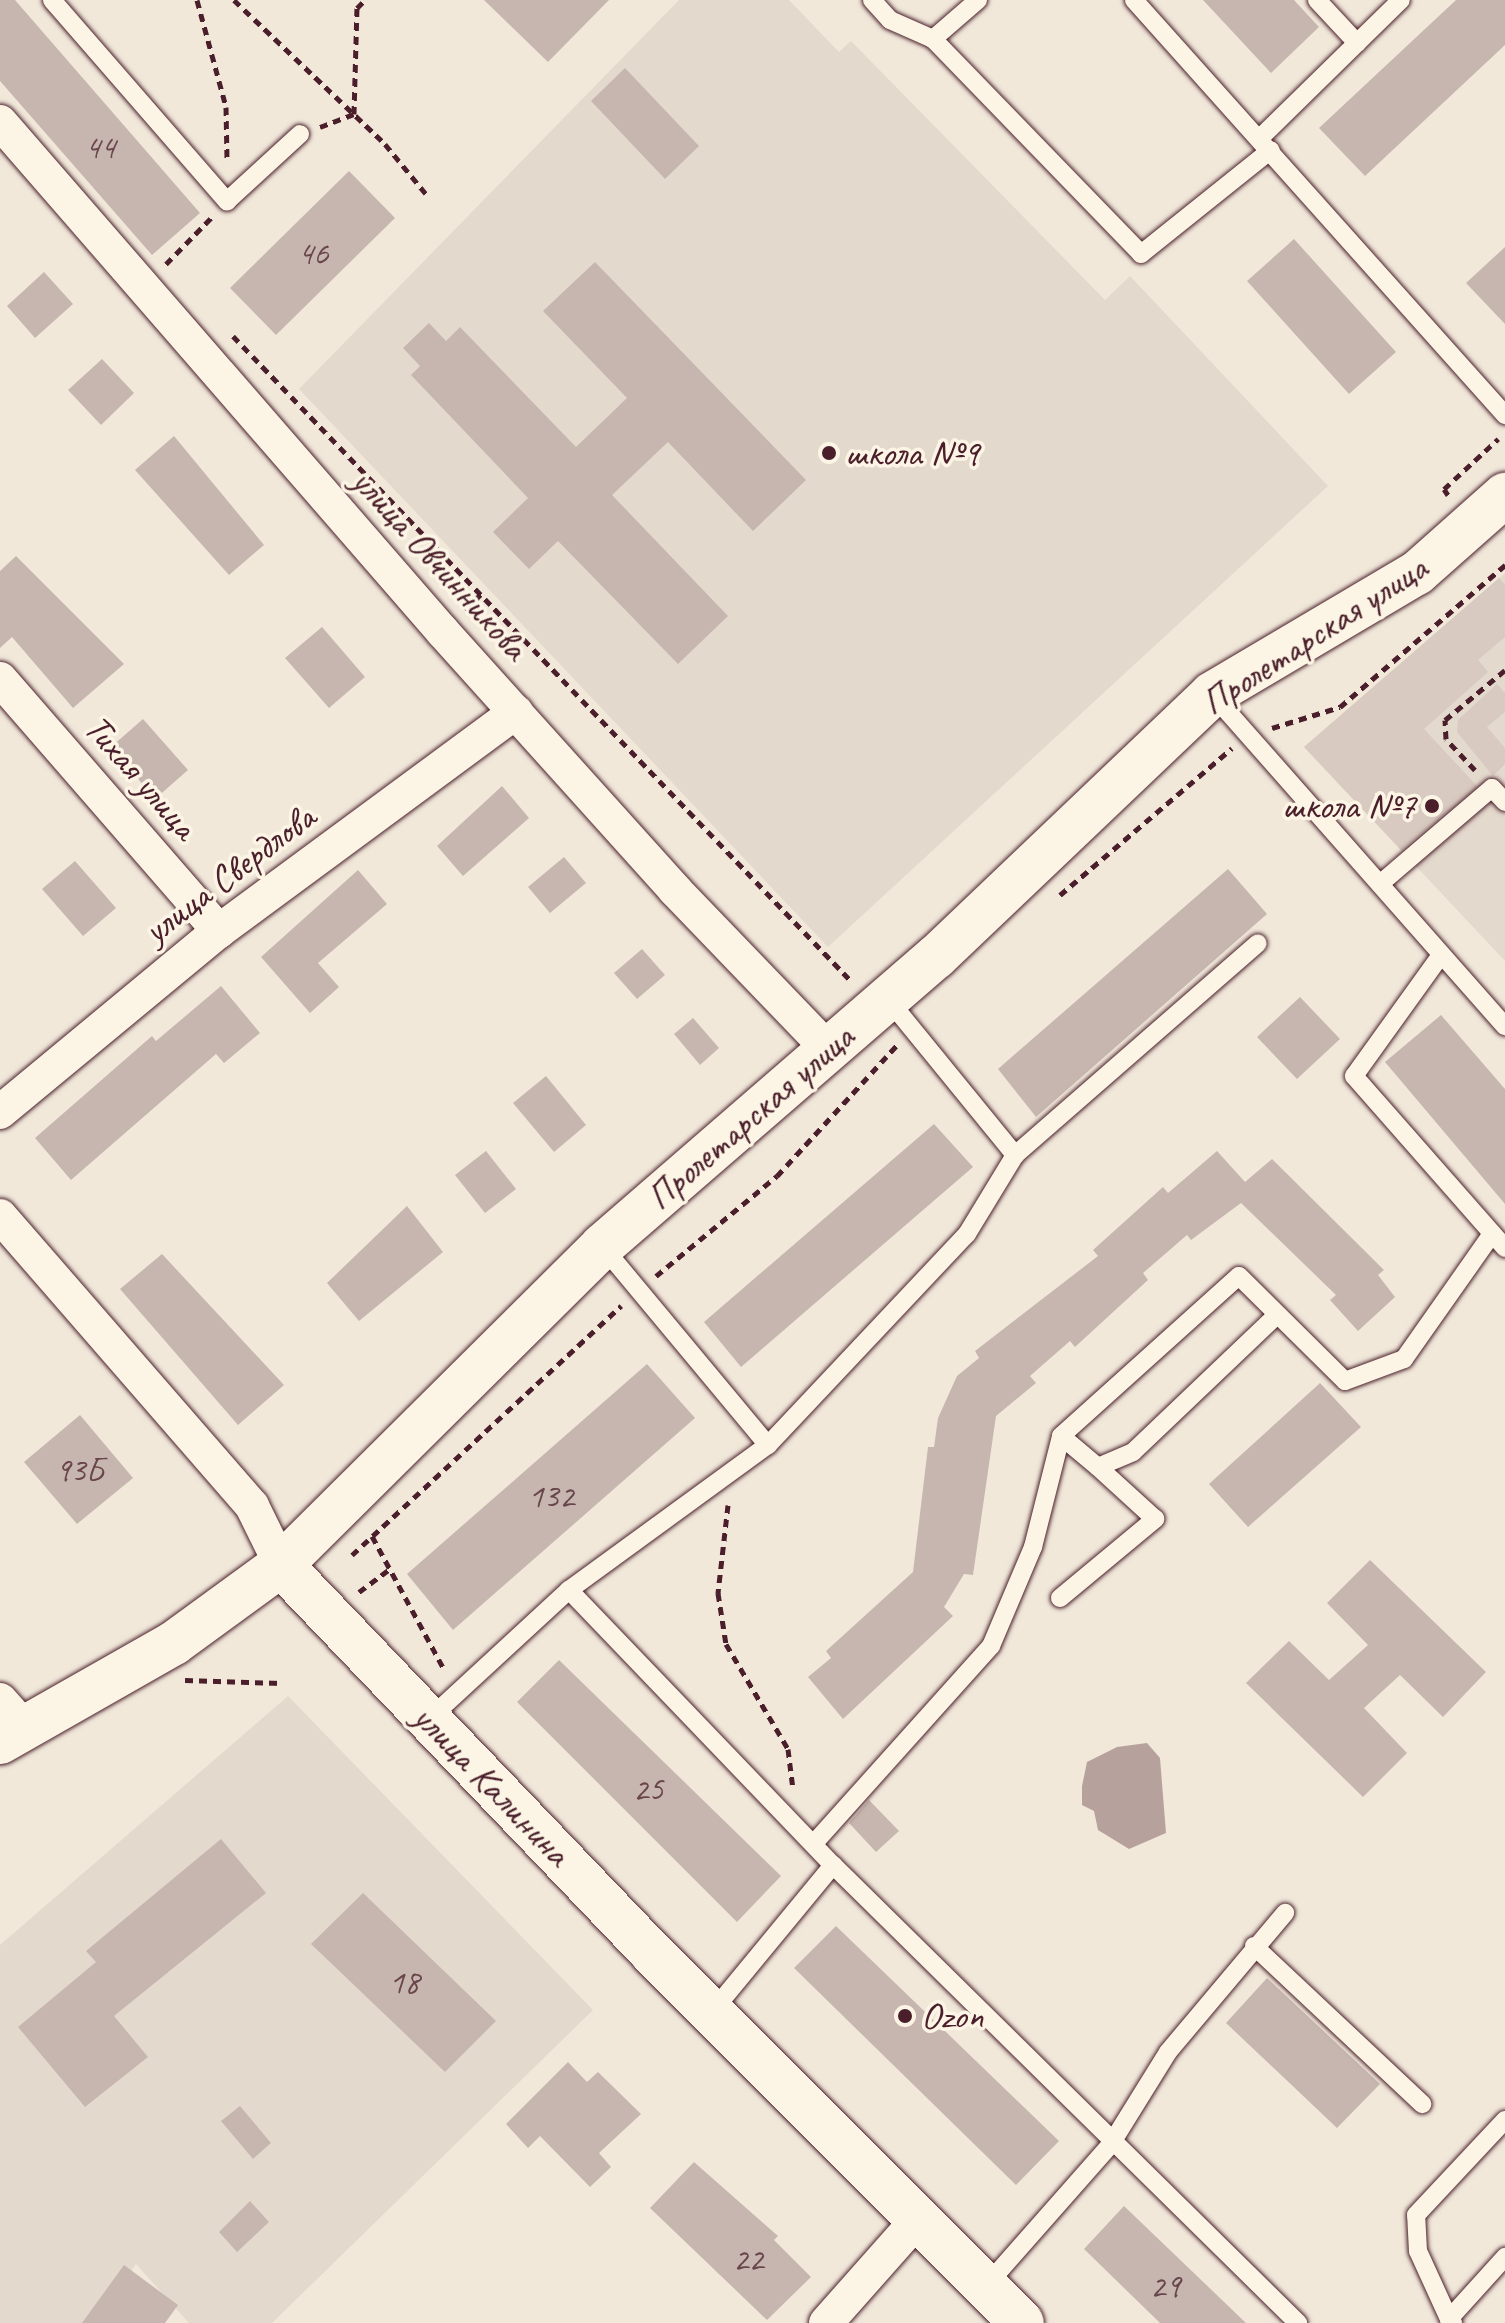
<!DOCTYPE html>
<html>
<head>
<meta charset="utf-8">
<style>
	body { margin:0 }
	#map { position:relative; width:1505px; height:2323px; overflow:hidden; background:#f1e8da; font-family:Caveat,sans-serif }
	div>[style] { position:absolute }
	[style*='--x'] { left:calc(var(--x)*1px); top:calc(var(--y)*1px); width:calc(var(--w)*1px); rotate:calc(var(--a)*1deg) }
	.built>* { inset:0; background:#e4d9cd }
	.green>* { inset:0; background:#d8cac0 }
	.water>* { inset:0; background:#b6a19c }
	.building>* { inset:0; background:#c7b6af }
	.path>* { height:5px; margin-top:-2.5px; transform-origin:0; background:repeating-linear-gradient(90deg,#4a1f2b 0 8px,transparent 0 14px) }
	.roads { filter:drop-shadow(0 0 2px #4a1f2b) drop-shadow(0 0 2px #4a1f2b) }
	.lane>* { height:18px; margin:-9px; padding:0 9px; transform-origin:9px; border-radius:9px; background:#fcf5e5 }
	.street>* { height:34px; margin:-17px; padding:0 17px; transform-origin:17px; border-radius:17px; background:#fcf5e5 }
	.secondary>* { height:44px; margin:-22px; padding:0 22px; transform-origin:22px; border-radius:22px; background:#fcf5e5 }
	.dots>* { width:22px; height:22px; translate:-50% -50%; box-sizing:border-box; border:4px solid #fcf5e5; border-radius:50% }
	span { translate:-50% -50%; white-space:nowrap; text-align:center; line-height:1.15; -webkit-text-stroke:7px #fcf5e5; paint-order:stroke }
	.number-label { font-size:34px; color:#69454c }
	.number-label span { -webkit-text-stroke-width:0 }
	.poi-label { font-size:38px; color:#4a1f2b }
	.left { translate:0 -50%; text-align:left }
	.right { translate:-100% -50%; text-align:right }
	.street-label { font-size:38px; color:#4a1f2b }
</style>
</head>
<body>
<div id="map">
	<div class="built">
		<div style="clip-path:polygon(679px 0,789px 0,839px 52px,851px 41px,1105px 300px,1130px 276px,1328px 486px,828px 947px,299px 389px)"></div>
		<div style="clip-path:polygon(1505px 573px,1505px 961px,1304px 747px)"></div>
		<div style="clip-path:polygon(288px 1696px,593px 2010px,272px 2323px,189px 2323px,136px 2264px,94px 2323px,0 2323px,0 1945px)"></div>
	</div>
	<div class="green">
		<div style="clip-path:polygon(1499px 578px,1505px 585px,1505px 637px,1478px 660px,1488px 672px,1424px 729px,1478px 787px,1401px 850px,1304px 747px)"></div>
		<div style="clip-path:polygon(1497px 684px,1505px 693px,1505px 712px,1487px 727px,1505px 748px,1505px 764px,1493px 776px,1457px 732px,1458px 720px)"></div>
	</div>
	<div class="water">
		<div style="clip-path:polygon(1147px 1743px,1160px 1758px,1166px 1833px,1129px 1849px,1098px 1830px,1094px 1811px,1082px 1805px,1082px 1786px,1087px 1762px,1117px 1747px)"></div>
	</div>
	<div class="building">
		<div style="clip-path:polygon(0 0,15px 0,200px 213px,152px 255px,0 81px)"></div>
		<div style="clip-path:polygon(484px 0,609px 0,548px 62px)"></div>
		<div style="clip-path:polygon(1203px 0,1294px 0,1319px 27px,1271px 73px)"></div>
		<div style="clip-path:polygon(1456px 0,1505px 0,1505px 45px,1365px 176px,1319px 128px)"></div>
		<div style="clip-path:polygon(625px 68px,699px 146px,665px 179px,591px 101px)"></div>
		<div style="clip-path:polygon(349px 171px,395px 218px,276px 335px,230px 288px)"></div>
		<div style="clip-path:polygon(1294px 239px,1396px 352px,1349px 394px,1247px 281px)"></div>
		<div style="clip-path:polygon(1505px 247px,1505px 324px,1466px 283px)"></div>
		<div style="clip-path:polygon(595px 262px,806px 480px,753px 531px,668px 442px,612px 495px,728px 616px,678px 664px,558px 541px,529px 569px,493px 532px,528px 498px,411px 375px,420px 366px,403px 348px,429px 323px,446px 341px,460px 327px,576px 447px,627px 398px,543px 311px)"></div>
		<div style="clip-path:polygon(44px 272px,73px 304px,35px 338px,7px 306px)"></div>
		<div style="clip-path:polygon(102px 359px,134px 393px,101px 425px,68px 390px)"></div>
		<div style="clip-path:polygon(174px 436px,264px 545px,229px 575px,135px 470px)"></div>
		<div style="clip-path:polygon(16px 556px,124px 664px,73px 708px,12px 637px,0 648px,0 571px)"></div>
		<div style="clip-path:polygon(322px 627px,365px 677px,329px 708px,285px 658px)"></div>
		<div style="clip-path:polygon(143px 719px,188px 770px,155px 799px,111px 747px)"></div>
		<div style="clip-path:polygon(502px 786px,529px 818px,463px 876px,437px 846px)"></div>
		<div style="clip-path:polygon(564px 857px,586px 883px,550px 913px,528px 887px)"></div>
		<div style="clip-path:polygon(75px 861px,116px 908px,83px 936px,42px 889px)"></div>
		<div style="clip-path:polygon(1228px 869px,1267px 914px,1036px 1117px,998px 1069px)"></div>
		<div style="clip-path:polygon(358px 870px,387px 904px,318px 963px,339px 987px,310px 1013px,261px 957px)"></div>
		<div style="clip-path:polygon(642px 949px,665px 975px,637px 999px,614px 973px)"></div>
		<div style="clip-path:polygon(221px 986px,260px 1033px,224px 1063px,216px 1054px,71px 1180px,35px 1138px,152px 1036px,156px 1041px)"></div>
		<div style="clip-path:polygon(1300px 997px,1340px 1039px,1297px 1079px,1257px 1037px)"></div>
		<div style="clip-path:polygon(1441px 1015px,1505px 1089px,1505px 1204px,1385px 1062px)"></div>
		<div style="clip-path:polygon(693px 1018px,719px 1048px,700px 1065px,674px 1034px)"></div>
		<div style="clip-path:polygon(546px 1076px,586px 1125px,554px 1152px,513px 1103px)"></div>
		<div style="clip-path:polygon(934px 1124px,973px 1167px,741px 1367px,704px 1322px)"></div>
		<div style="clip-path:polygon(486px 1151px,516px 1189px,485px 1213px,455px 1175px)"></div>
		<div style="clip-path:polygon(1217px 1151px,1245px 1182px,1272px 1159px,1384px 1270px,1378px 1275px,1395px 1297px,1358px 1331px,1330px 1300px,1336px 1295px,1241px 1203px,1191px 1240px,1187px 1235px,1143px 1273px,1148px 1280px,1075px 1347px,1070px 1341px,1030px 1376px,1036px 1383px,996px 1416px,973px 1575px,964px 1574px,944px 1607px,953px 1616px,843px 1719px,808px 1677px,831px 1658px,826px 1651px,913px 1572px,928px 1447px,934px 1447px,938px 1418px,957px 1376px,979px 1358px,975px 1351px,1098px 1256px,1093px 1250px,1163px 1187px,1168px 1193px)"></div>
		<div style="clip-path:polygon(407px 1206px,443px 1252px,359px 1321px,327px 1283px)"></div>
		<div style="clip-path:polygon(162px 1254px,284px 1385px,238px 1425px,120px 1289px)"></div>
		<div style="clip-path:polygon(647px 1364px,695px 1418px,453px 1630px,407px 1574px)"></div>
		<div style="clip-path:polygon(1320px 1383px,1361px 1427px,1248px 1527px,1209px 1484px)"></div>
		<div style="clip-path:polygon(80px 1415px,133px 1478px,77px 1524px,24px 1462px)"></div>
		<div style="clip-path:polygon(1370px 1560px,1486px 1672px,1443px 1717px,1400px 1675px,1364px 1708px,1407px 1753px,1363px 1797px,1246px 1683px,1289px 1641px,1329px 1680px,1368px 1645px,1327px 1603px)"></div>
		<div style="clip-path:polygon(559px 1660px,781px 1876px,737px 1922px,517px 1702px)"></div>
		<div style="clip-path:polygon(869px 1800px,899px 1831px,876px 1852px,849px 1823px)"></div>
		<div style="clip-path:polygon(221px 1839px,266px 1893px,114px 2016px,148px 2057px,85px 2107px,18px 2027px,96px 1962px,86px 1951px)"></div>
		<div style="clip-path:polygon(363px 1893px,496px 2021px,445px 2072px,311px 1944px)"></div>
		<div style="clip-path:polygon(836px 1926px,1059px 2141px,1016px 2185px,794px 1968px)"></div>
		<div style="clip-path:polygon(1267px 1978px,1380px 2084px,1337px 2128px,1226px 2023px)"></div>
		<div style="clip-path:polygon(568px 2062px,587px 2082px,598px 2072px,641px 2114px,599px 2153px,611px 2167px,590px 2187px,540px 2136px,528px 2148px,506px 2124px)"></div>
		<div style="clip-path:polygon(240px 2106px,271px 2143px,253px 2159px,221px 2121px)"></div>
		<div style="clip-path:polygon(694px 2162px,778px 2236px,774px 2240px,811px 2277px,767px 2320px,650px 2208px)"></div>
		<div style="clip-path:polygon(250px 2201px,269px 2222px,237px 2252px,219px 2232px)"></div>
		<div style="clip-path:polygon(1124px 2206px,1246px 2323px,1160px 2323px,1084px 2249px)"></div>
		<div style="clip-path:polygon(124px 2265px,178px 2305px,165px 2323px,82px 2323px)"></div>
	</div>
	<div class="path">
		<div style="--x:197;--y:0;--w:111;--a:74.8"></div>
		<div style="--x:226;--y:107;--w:54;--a:88.9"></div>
		<div style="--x:234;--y:0;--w:209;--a:43.6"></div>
		<div style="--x:385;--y:144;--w:65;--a:50.6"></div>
		<div style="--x:320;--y:127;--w:36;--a:-21"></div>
		<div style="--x:354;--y:114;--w:106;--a:-88.4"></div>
		<div style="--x:357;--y:8;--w:11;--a:-45"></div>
		<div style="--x:166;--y:264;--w:66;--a:-45.6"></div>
		<div style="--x:233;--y:336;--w:895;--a:46.22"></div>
		<div style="--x:1448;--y:495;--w:7;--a:-124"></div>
		<div style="--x:1444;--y:489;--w:74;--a:-42.8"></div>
		<div style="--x:465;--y:610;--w:23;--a:-45"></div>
		<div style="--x:1272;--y:728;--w:71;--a:-17.2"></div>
		<div style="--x:1340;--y:707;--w:218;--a:-40.7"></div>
		<div style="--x:1475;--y:770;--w:42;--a:-133.1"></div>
		<div style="--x:1446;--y:739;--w:19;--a:-93"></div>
		<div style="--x:1445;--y:720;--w:78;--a:-39.8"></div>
		<div style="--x:1060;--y:895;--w:226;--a:-40.5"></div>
		<div style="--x:656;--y:1276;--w:157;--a:-39.6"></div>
		<div style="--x:777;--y:1176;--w:178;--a:-47.5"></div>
		<div style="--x:728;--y:1505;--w:89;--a:96.5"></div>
		<div style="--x:718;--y:1593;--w:52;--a:81.1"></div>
		<div style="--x:726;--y:1644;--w:122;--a:59.4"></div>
		<div style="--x:788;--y:1749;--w:40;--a:82.9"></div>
		<div style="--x:372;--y:1536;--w:153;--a:61.6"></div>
		<div style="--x:352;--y:1555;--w:367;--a:-42.8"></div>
		<div style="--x:359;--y:1592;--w:38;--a:-37"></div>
		<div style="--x:185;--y:1680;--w:98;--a:1.8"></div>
	</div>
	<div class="roads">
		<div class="lane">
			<div style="--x:52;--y:0;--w:267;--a:49"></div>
			<div style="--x:227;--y:201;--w:99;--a:-42.5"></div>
			<div style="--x:872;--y:0;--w:27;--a:48"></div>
			<div style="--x:890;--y:20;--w:47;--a:23.8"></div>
			<div style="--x:978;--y:0;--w:60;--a:139.1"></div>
			<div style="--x:933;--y:39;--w:299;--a:45.9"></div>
			<div style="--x:1141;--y:254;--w:166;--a:-38.7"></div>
			<div style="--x:1134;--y:0;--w:557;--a:48.2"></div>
			<div style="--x:1317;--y:0;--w:59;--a:47.1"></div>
			<div style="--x:1260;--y:138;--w:197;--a:-44.4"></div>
			<div style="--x:1212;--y:694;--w:443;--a:48.6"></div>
			<div style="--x:1381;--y:883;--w:146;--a:-40.6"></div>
			<div style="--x:1492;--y:788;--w:19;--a:47"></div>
			<div style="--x:1441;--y:955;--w:149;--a:125.7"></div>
			<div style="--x:1354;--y:1076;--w:229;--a:48.7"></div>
			<div style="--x:887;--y:998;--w:203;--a:50.8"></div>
			<div style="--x:602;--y:1246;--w:259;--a:50.2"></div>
			<div style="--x:1061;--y:1436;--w:48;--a:40"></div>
			<div style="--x:1098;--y:1467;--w:38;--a:-23"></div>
			<div style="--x:1133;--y:1452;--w:199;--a:-43.6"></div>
			<div style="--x:569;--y:1590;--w:381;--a:46.2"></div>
			<div style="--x:833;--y:1865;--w:653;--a:44.57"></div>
			<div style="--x:1060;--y:1598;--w:124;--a:-39.7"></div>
			<div style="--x:1155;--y:1519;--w:77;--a:-137.6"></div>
			<div style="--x:429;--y:1719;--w:190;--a:-42.7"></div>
			<div style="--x:569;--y:1590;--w:246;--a:-36.1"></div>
			<div style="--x:768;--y:1445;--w:290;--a:-46.7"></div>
			<div style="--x:967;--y:1234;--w:92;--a:-58.7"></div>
			<div style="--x:1015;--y:1155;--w:322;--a:-41.1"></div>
			<div style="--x:816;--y:1841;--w:262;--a:-48.1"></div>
			<div style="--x:991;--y:1646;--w:108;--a:-67"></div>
			<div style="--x:1033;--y:1547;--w:114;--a:-75.8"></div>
			<div style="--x:1061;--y:1436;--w:239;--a:-42"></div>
			<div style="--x:1239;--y:1276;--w:149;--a:44.7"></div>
			<div style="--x:1345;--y:1381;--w:63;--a:-20.4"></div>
			<div style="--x:1404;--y:1359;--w:153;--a:-54.9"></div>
			<div style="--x:1254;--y:1946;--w:231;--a:43.2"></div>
			<div style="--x:711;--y:2013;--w:192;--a:-50.5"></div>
			<div style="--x:985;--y:2287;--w:191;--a:-48.6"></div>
			<div style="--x:1111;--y:2144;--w:108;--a:-58.2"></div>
			<div style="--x:1168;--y:2052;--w:182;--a:-49.9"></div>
			<div style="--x:1449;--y:2319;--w:75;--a:-114.5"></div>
			<div style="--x:1418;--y:2251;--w:36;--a:-93"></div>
			<div style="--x:1416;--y:2215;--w:130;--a:-46.9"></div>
			<div style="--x:1453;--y:2323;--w:6;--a:-135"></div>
			<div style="--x:1449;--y:2319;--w:84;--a:-47.9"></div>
		</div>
		<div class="street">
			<div style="--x:0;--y:122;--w:676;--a:49.02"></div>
			<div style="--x:443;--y:632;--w:347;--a:48"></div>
			<div style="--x:675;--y:890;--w:222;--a:46.1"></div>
			<div style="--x:0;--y:679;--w:334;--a:49"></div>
			<div style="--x:0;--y:1112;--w:284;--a:-39.6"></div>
			<div style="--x:219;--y:931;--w:369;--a:-36.4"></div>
			<div style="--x:0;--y:1216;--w:384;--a:49"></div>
			<div style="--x:252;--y:1506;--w:66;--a:63.8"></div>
			<div style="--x:0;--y:1700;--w:36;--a:48"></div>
			<div style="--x:826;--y:2323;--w:139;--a:-48.5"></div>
		</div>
		<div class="secondary">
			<div style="--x:281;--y:1565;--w:537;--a:46.28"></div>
			<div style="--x:652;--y:1953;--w:523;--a:45"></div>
			<div style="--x:0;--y:1742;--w:200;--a:-29.6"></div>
			<div style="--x:174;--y:1643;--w:132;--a:-36.1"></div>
			<div style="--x:281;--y:1565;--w:453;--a:-44.8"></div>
			<div style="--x:602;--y:1246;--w:442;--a:-40.9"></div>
			<div style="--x:936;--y:957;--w:381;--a:-43.6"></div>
			<div style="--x:1212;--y:694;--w:238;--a:-30.6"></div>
			<div style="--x:1417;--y:573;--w:118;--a:-41.6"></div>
		</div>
	</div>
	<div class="dots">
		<div style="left:829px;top:453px;background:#4a1f2b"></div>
		<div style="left:1432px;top:806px;background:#4a1f2b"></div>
		<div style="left:905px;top:2016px;background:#4a1f2b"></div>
	</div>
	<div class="number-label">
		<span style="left:100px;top:147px">44</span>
		<span style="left:313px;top:253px">46</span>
		<span style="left:79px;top:1470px">93Б</span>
		<span style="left:551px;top:1496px">132</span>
		<span style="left:648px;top:1789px">25</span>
		<span style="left:404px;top:1982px">18</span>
		<span style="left:748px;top:2259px">22</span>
		<span style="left:1165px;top:2286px">29</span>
	</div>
	<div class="poi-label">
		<span class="left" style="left:845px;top:453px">школа №9</span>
		<span class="right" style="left:1416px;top:806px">школа №7</span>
		<span class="left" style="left:921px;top:2016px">Ozon</span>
	</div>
	<div class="street-label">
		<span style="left:440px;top:564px;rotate:48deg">улица Овчинникова</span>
		<span style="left:1314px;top:635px;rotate:-33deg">Пролетарская улица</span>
		<span style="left:141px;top:777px;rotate:49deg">Тихая улица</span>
		<span style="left:229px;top:874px;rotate:-37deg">улица Свердлова</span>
		<span style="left:750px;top:1117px;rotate:-41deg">Пролетарская улица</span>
		<span style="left:492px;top:1785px;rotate:46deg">улица Калинина</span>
	</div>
</div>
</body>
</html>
